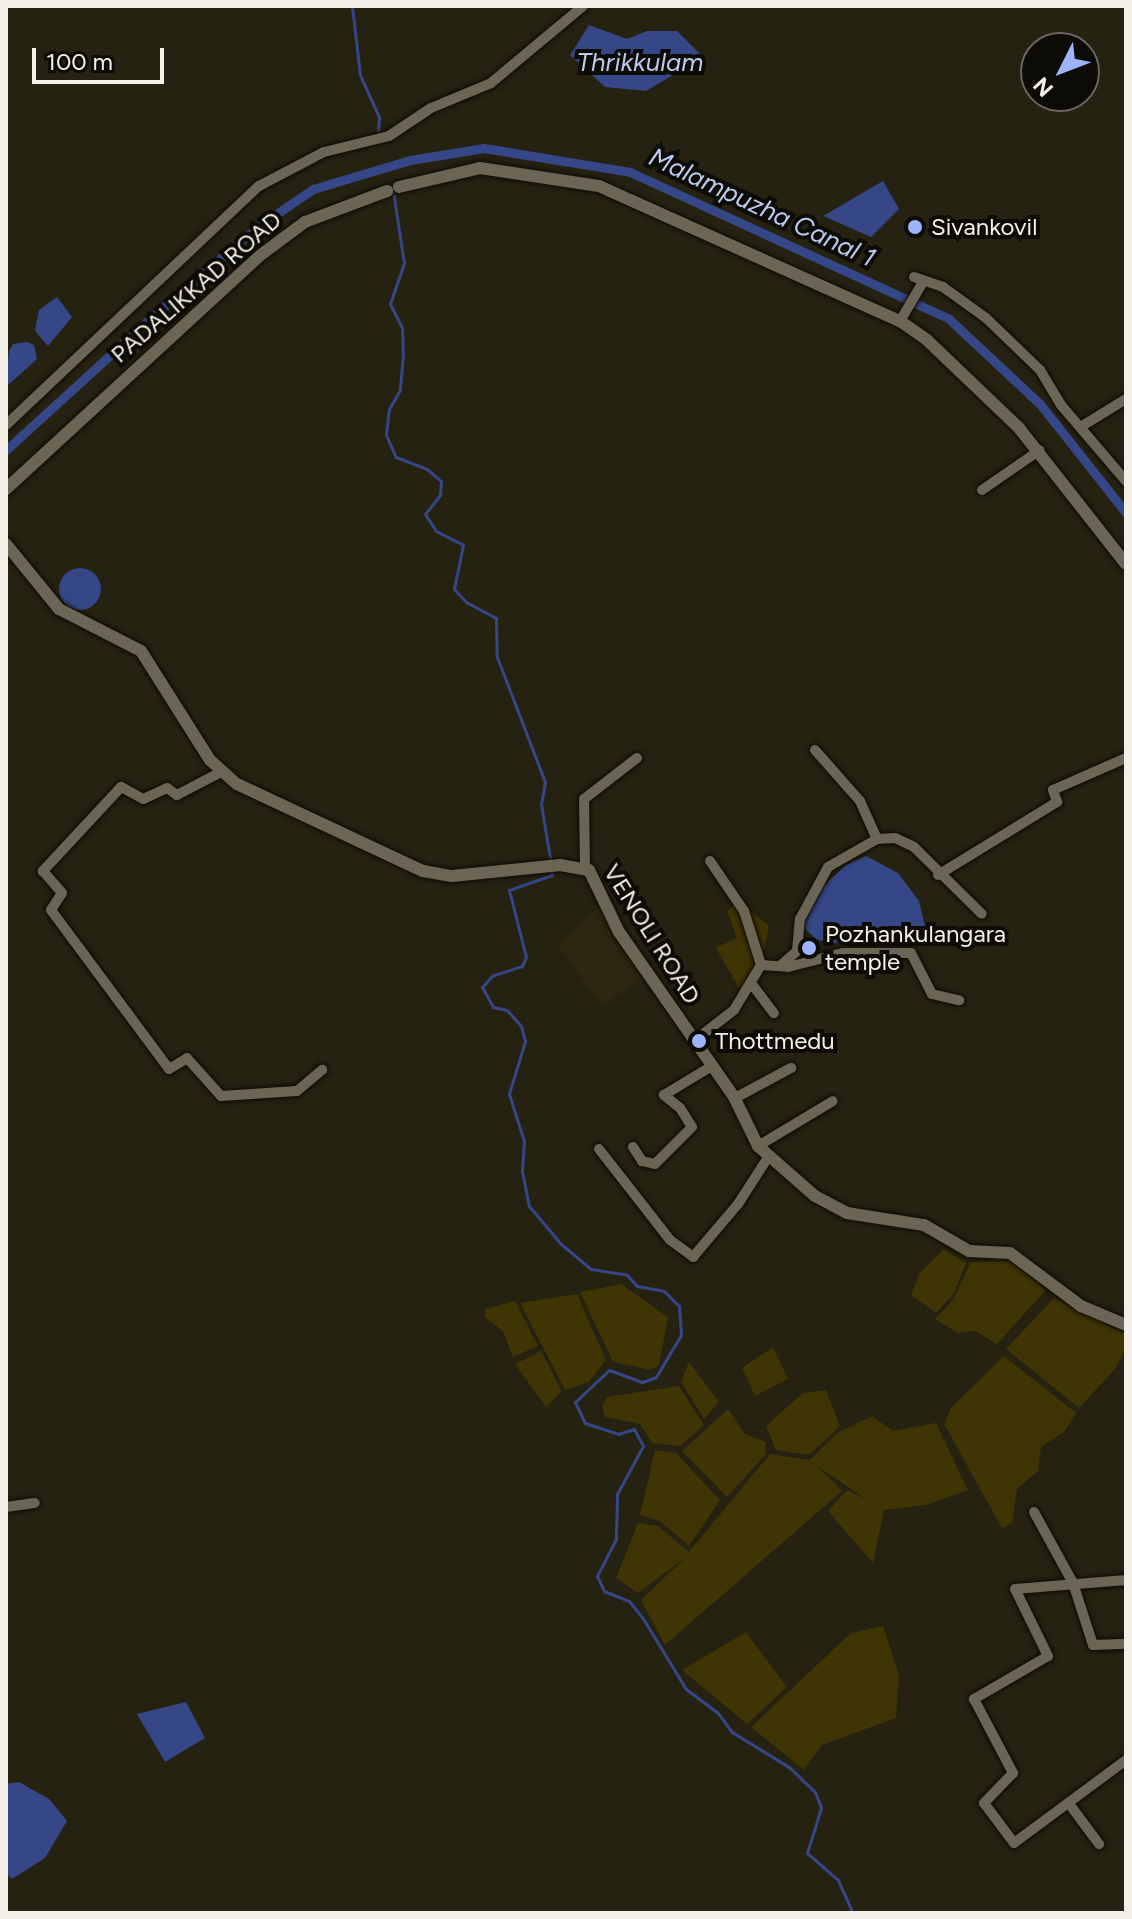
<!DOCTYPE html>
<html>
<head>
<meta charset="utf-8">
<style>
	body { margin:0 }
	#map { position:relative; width:1132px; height:1919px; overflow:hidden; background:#252212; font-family:Figtree,sans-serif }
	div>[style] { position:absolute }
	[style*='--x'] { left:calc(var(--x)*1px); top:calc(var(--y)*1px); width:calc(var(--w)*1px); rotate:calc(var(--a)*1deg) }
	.built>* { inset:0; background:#2d2711 }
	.green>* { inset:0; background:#3f3403 }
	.water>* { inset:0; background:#364787 }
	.round { border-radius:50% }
	.stream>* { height:3px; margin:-1.5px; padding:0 1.5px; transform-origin:1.5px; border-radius:1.5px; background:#364787 }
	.canal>* { height:9px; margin:-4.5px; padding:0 4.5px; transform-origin:4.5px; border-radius:4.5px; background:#364787 }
	.roads { filter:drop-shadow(0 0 2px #0f0b01) drop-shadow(0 0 2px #0f0b01) }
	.minor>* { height:10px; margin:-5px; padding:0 5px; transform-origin:5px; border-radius:5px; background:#6a6554 }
	.tertiary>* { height:12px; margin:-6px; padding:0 6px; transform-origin:6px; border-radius:6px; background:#6a6554 }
	.dots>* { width:22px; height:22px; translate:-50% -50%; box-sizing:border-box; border:4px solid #0d0b05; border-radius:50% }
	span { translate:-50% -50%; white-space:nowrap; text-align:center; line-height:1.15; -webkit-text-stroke:8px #0d0b05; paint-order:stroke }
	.poi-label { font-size:24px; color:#f3f1e7 }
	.left { translate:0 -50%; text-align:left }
	.street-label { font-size:24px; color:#f3f1e7 }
	.water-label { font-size:26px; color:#bdcaf0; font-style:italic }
	.frame { position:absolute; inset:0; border:8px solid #f3f1e7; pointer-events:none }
	.north { position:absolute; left:1020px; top:32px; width:80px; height:80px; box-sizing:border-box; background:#0d0b05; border:2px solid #69675f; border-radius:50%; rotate:228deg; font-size:22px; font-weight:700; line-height:32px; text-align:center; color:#f3f1e7 }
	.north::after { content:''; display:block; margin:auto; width:28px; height:36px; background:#9db4fd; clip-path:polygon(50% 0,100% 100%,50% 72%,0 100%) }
	.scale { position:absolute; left:32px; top:48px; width:132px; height:36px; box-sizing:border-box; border:4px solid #f3f1e7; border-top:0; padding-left:10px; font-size:24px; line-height:28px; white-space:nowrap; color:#f3f1e7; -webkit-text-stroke:6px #0d0b05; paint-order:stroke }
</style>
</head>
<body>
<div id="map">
	<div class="built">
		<div style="clip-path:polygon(600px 906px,647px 977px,601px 1005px,558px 945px)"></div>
	</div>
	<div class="green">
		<div style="clip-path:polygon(739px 902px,769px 926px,762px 959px,740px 990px,716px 948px,737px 938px,727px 911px)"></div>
		<div style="clip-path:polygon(944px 1249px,966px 1263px,954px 1293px,936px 1313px,911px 1295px,919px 1274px)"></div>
		<div style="clip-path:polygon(1012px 1261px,1046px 1290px,997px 1344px,975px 1331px,958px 1333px,935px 1319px,953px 1300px,971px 1262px)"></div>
		<div style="clip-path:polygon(621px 1284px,668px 1317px,659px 1365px,650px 1370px,613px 1362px,580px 1292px)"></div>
		<div style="clip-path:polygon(577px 1294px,606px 1360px,589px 1382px,565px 1390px,520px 1303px)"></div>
		<div style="clip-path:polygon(1054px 1298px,1126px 1334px,1126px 1348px,1115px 1369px,1079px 1408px,1006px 1349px)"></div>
		<div style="clip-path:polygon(515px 1301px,538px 1346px,513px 1357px,503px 1331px,485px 1317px,485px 1309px)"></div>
		<div style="clip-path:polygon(773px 1347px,788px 1379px,755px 1396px,742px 1368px)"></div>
		<div style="clip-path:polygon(541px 1351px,562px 1391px,546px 1407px,515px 1364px)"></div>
		<div style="clip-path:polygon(1004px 1356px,1076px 1413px,1065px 1431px,1041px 1447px,1038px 1471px,1017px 1489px,1012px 1523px,1002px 1528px,944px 1424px,951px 1408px)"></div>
		<div style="clip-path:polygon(689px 1362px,719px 1402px,704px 1419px,681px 1382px)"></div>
		<div style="clip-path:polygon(679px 1386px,704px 1425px,680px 1446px,652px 1443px,640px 1424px,605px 1417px,602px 1406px,607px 1397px)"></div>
		<div style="clip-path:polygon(826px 1390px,840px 1426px,809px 1455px,776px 1450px,766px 1426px,803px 1393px)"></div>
		<div style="clip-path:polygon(728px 1409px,745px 1434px,766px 1442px,765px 1455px,727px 1497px,682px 1451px)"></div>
		<div style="clip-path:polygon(872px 1416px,893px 1431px,936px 1423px,968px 1490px,926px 1505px,884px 1510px,873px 1563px,828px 1511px,847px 1490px,866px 1499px,817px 1466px,842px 1491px,665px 1645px,641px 1600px,686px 1557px,638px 1593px,616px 1578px,638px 1523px,658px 1526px,689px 1552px,770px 1454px,810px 1460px,837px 1433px)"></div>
		<div style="clip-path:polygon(655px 1450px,676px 1453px,720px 1500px,689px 1546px,660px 1521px,640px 1515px)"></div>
		<div style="clip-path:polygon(883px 1626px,899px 1675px,896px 1718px,822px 1745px,804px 1770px,751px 1727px,851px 1633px)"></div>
		<div style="clip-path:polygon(746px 1632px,787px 1687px,747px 1724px,682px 1670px)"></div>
	</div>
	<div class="water">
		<div style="clip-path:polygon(589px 25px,627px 39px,647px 31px,677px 31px,703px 57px,646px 91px,605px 87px,570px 55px)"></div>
		<div style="clip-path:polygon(883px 181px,899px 209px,871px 237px,823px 216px)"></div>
		<div style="clip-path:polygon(57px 297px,72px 317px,48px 346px,35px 331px,39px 310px)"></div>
		<div style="clip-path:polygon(27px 342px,34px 345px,37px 359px,6px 387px,9px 351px,13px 344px)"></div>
		<div class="round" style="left:59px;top:568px;width:42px;height:42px"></div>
		<div style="clip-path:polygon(866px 856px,898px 873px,919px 901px,927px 935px,909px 942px,844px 944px,818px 940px,802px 927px,818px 891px,846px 865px)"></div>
		<div style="clip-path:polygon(186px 1702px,205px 1738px,165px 1762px,137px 1714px)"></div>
		<div style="clip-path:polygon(19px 1782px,49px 1799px,67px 1821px,45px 1858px,12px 1879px,6px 1873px,6px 1784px)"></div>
	</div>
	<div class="stream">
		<div style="--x:352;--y:6;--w:69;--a:83.4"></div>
		<div style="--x:360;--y:75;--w:46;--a:65.7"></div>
		<div style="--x:379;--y:117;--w:13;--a:94"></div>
		<div style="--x:392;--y:184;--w:80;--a:81.4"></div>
		<div style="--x:404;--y:263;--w:43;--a:108.9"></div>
		<div style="--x:390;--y:304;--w:27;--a:63"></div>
		<div style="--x:402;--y:328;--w:26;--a:88"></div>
		<div style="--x:403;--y:354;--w:36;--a:95"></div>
		<div style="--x:400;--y:390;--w:22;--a:120"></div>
		<div style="--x:389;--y:409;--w:26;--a:97"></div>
		<div style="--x:386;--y:435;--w:24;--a:66"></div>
		<div style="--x:396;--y:457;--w:33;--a:21"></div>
		<div style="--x:427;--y:469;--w:18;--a:41"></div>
		<div style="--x:441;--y:481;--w:14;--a:94"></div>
		<div style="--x:440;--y:495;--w:24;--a:128"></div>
		<div style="--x:425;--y:514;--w:20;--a:57"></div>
		<div style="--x:436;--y:531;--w:30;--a:27"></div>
		<div style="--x:463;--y:545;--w:45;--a:101.6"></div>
		<div style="--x:454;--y:589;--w:18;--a:47"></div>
		<div style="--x:466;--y:602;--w:34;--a:28"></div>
		<div style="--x:496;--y:618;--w:39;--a:89"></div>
		<div style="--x:497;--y:657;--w:134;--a:69"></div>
		<div style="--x:545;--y:782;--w:22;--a:100"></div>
		<div style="--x:541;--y:804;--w:61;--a:80.5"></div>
		<div style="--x:552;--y:871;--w:4;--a:90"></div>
		<div style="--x:552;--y:875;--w:46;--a:160.8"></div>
		<div style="--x:509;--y:890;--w:69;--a:75.8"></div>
		<div style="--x:526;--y:957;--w:10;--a:114"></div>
		<div style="--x:522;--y:966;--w:32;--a:162"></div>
		<div style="--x:492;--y:976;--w:15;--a:132"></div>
		<div style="--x:482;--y:987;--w:23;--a:61"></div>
		<div style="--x:493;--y:1007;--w:14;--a:12"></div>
		<div style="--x:507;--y:1010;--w:21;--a:49"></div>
		<div style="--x:521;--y:1026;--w:16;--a:75"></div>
		<div style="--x:525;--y:1041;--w:55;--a:106.8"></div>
		<div style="--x:509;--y:1094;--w:49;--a:72.3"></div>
		<div style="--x:524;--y:1141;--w:30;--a:94"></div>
		<div style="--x:522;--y:1171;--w:36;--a:79"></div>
		<div style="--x:529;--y:1206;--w:50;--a:49.9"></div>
		<div style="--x:561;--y:1244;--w:39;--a:40"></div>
		<div style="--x:591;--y:1269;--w:36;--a:9"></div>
		<div style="--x:627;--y:1275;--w:15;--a:48"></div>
		<div style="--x:637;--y:1286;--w:27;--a:10"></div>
		<div style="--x:664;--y:1291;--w:21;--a:45"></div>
		<div style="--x:679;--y:1306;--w:29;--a:86"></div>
		<div style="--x:681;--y:1335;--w:49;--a:120.8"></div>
		<div style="--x:656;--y:1377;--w:15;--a:160"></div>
		<div style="--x:642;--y:1382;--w:35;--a:-160"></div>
		<div style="--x:609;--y:1370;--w:47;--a:136.7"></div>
		<div style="--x:575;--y:1402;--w:23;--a:65"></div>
		<div style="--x:585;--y:1423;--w:35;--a:18"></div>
		<div style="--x:618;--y:1434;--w:17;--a:-17"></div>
		<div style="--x:634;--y:1429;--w:19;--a:62"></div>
		<div style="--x:643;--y:1446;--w:55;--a:118.4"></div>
		<div style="--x:617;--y:1494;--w:45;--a:91.3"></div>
		<div style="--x:616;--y:1539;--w:42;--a:117.2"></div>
		<div style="--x:597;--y:1576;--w:17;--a:65"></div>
		<div style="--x:604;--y:1591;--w:27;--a:22"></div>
		<div style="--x:629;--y:1601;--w:21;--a:51"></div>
		<div style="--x:642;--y:1617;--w:84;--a:58.6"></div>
		<div style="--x:686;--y:1689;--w:40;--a:37"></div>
		<div style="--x:718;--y:1713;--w:24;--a:54"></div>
		<div style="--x:732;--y:1732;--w:67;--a:31.6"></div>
		<div style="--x:789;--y:1767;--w:36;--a:44"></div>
		<div style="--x:815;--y:1792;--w:17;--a:69"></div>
		<div style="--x:821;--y:1808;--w:47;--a:107.3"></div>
		<div style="--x:807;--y:1853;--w:41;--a:41.1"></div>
		<div style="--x:838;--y:1880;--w:36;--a:66"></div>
	</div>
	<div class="canal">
		<div style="--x:6;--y:450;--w:199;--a:-42.4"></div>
		<div style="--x:153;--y:316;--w:135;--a:-40.5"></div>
		<div style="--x:256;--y:228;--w:69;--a:-34.4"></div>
		<div style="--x:313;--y:189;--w:101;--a:-16.6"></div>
		<div style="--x:410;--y:160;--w:75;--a:-9.2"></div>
		<div style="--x:484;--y:148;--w:148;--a:9.3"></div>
		<div style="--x:630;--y:172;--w:350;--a:24.7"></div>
		<div style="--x:948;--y:318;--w:126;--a:43.1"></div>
		<div style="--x:1040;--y:404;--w:139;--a:51.7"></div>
	</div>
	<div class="roads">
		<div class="minor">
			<div style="--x:914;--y:277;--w:31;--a:19"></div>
			<div style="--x:943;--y:287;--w:53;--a:35.8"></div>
			<div style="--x:986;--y:318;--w:75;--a:43.9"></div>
			<div style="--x:1040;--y:370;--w:41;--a:59"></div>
			<div style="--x:1061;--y:405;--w:100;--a:49.5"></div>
			<div style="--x:900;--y:321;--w:45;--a:-59.5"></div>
			<div style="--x:6;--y:425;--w:348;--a:-43.4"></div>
			<div style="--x:259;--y:186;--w:73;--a:-27.6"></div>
			<div style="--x:324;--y:152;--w:67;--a:-13.8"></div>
			<div style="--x:389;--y:136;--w:50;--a:-33.7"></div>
			<div style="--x:431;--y:108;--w:65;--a:-22.6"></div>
			<div style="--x:491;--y:83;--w:120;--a:-39.9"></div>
			<div style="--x:1082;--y:426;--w:52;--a:-31.5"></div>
			<div style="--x:982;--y:490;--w:70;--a:-34.6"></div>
			<div style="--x:815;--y:750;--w:68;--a:48.6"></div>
			<div style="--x:860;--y:801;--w:42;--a:65.9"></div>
			<div style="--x:221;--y:772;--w:50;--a:152.4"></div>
			<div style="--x:177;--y:795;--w:12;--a:-145"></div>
			<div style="--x:167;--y:788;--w:26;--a:155"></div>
			<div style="--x:143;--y:799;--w:25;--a:-151"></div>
			<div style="--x:121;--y:787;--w:115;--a:132.9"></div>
			<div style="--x:43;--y:871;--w:29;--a:49"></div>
			<div style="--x:62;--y:893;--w:20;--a:123"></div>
			<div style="--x:51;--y:910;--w:198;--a:53.4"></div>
			<div style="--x:169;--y:1069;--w:21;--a:-31"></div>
			<div style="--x:187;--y:1058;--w:51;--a:48.2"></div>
			<div style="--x:221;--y:1096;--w:76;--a:-3.8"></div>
			<div style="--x:297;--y:1091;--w:33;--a:-40"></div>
			<div style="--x:710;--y:861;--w:60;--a:55.8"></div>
			<div style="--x:744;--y:911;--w:57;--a:72.5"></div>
			<div style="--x:585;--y:868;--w:69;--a:-90.8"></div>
			<div style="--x:584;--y:799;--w:67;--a:-37.7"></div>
			<div style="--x:938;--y:875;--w:140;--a:-31.5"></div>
			<div style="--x:1057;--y:802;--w:13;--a:-108"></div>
			<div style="--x:1053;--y:790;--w:80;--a:-23.7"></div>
			<div style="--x:781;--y:965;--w:21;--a:-41"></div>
			<div style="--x:797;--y:951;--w:32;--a:-85"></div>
			<div style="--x:800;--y:919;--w:59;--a:-61.7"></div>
			<div style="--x:828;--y:867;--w:56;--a:-29.7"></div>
			<div style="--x:877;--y:839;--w:18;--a:-3"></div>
			<div style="--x:895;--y:838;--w:21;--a:25"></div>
			<div style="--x:914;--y:847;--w:95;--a:44.6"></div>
			<div style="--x:751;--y:983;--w:38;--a:53"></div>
			<div style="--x:694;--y:1041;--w:51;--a:-37.8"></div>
			<div style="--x:734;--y:1010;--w:52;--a:-59"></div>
			<div style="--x:761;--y:965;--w:27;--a:4"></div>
			<div style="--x:788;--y:967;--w:57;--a:-14.3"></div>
			<div style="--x:843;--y:953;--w:68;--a:0"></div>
			<div style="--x:911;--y:953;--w:46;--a:62.9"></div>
			<div style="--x:932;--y:994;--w:28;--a:13"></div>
			<div style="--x:735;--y:1098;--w:64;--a:-28.2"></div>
			<div style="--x:758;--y:1146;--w:87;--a:-31"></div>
			<div style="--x:633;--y:1147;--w:17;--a:57"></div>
			<div style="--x:642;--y:1161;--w:13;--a:13"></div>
			<div style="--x:655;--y:1164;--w:52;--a:-45"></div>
			<div style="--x:692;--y:1127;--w:22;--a:-122"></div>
			<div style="--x:680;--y:1108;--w:21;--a:-141"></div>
			<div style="--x:664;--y:1095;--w:56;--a:-31.1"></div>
			<div style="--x:599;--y:1149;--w:115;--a:52"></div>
			<div style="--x:670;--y:1240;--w:29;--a:36"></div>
			<div style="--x:693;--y:1257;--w:70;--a:-49.7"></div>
			<div style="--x:738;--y:1204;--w:54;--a:-57.2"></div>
			<div style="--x:6;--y:1507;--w:29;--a:-8"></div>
			<div style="--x:1034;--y:1512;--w:81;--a:61.2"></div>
			<div style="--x:1073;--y:1583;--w:65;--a:72.1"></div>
			<div style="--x:1093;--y:1645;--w:33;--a:-2"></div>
			<div style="--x:1126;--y:1580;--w:111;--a:175.4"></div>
			<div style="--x:1015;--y:1589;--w:75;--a:63.8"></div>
			<div style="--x:1048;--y:1656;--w:86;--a:149.8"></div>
			<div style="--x:974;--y:1699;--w:84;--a:62.2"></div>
			<div style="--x:1013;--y:1773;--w:42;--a:134"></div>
			<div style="--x:984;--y:1803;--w:50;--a:53.1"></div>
			<div style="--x:1014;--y:1843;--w:139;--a:-36.5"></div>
			<div style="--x:1070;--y:1805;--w:49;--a:53.4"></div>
		</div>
		<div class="tertiary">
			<div style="--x:399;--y:187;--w:83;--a:-13.2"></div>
			<div style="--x:480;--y:168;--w:120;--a:8.6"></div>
			<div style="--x:599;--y:186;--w:330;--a:24.2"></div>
			<div style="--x:900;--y:321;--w:33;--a:35"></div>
			<div style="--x:927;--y:340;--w:127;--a:43.7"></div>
			<div style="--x:1019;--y:428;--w:173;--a:51.8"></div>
			<div style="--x:6;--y:489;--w:343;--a:-42.6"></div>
			<div style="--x:258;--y:257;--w:59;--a:-36.7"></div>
			<div style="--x:305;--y:222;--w:88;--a:-20.7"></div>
			<div style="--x:6;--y:544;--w:84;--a:50.8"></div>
			<div style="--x:59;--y:609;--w:92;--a:27.1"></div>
			<div style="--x:141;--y:651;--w:129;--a:57.7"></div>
			<div style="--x:210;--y:760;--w:36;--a:42"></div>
			<div style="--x:237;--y:784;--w:205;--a:25.1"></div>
			<div style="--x:423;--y:871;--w:29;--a:10"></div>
			<div style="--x:452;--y:876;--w:109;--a:-5.8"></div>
			<div style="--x:560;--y:865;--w:29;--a:10"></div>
			<div style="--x:589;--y:870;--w:69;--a:64.2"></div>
			<div style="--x:619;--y:932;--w:201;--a:55.1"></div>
			<div style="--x:734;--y:1097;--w:55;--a:63.9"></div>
			<div style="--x:758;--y:1146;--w:76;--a:41.3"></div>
			<div style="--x:815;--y:1196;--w:36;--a:28"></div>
			<div style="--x:847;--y:1213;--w:78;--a:8.9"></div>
			<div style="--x:924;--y:1225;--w:52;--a:30"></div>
			<div style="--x:969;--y:1251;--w:41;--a:2.8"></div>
			<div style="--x:1010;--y:1253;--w:89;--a:36.7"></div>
			<div style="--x:1081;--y:1306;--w:49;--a:22.9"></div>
		</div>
	</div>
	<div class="dots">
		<div style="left:915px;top:227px;background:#9db4fd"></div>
		<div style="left:809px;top:948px;background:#9db4fd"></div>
		<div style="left:699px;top:1041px;background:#9db4fd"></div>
	</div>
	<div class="poi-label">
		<span class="left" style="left:931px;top:227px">Sivankovil</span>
		<span class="left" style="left:825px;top:948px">Pozhankulangara<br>temple</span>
		<span class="left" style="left:715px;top:1041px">Thottmedu</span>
	</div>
	<div class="street-label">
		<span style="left:196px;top:287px;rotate:-41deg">PADALIKKAD ROAD</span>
		<span style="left:652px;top:934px;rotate:58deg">VENOLI ROAD</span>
	</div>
	<div class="water-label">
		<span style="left:640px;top:63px">Thrikkulam</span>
		<span style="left:762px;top:208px;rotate:25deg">Malampuzha Canal 1</span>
	</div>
	<div class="frame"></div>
	<div class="north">N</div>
	<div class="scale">100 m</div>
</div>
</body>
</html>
